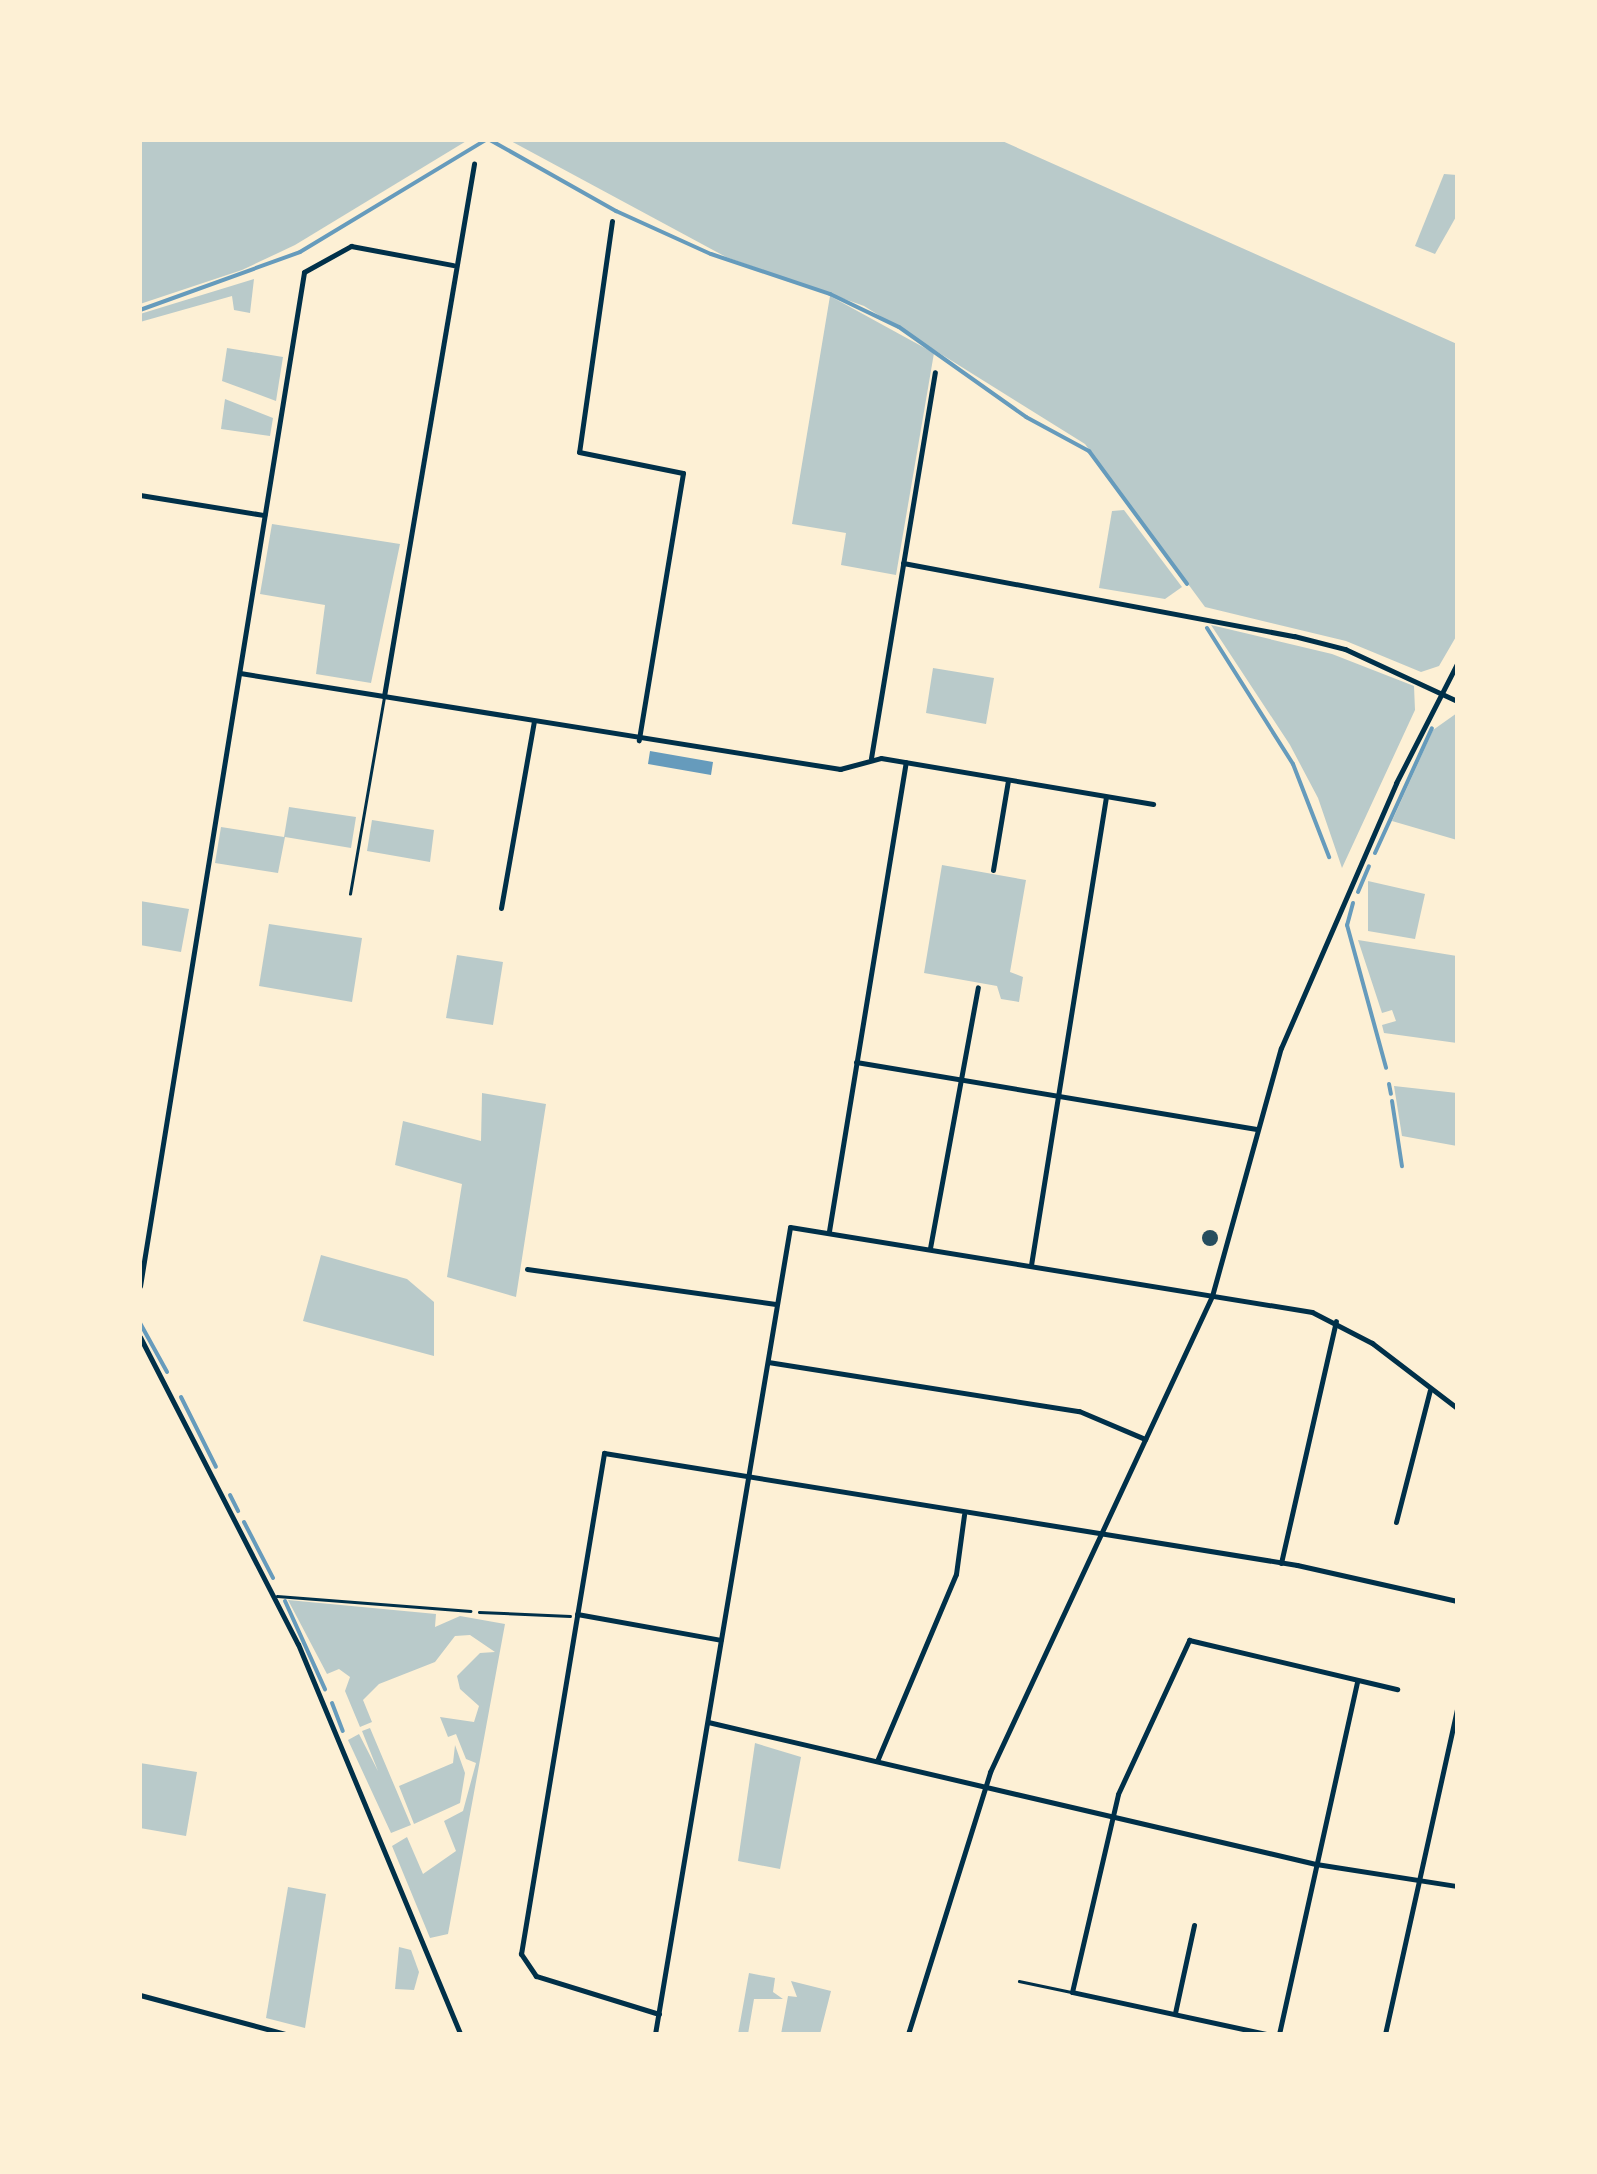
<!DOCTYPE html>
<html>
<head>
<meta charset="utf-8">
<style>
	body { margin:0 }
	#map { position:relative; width:1597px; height:2174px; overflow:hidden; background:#fdf0d5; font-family:Literata,serif }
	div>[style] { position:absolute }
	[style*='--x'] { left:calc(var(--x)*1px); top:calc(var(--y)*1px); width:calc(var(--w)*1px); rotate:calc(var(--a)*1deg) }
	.green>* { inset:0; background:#b9caca }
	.water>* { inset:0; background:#669bbc }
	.stream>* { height:4px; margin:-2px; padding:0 2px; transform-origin:2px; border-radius:2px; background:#669bbc }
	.building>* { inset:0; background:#264d5e }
	.round { border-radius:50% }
	.path>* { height:2.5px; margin:-1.25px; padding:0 1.25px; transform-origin:1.25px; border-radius:1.25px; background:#003049 }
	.service>* { height:2.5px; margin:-1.25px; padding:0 1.25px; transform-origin:1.25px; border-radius:1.25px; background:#003049 }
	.minor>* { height:5px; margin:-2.5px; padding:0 2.5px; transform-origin:2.5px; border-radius:2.5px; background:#003049 }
	.tertiary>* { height:5px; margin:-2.5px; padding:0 2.5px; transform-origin:2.5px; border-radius:2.5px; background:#003049 }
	span { translate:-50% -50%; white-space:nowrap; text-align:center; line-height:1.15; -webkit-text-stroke:9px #fdf0d5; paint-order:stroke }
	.frame { position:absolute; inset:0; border:142px solid #fdf0d5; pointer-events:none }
</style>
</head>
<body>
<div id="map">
	<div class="green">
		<div style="clip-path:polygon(140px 140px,468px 140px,295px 245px,242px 270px,140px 304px)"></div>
		<div style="clip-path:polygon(509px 140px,1000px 140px,1457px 344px,1457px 635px,1439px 666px,1421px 672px,1346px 641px,1205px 607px,1085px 444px,864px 306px,726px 257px)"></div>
		<div style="clip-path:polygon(1444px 174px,1457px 175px,1457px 215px,1435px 254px,1415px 246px)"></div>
		<div style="clip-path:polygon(254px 279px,250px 313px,234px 310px,232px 296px,140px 322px,140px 314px)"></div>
		<div style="clip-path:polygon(830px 296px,934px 353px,896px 575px,841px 565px,846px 533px,792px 524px)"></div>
		<div style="clip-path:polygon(227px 348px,283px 357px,276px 401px,222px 381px)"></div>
		<div style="clip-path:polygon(225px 399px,273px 418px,270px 436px,221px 429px)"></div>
		<div style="clip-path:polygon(1124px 510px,1182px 587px,1165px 599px,1099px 588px,1112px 511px)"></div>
		<div style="clip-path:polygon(272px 524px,400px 544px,371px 683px,316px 674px,325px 605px,260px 594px)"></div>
		<div style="clip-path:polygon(1211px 625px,1332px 654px,1414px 686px,1415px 710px,1342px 868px,1318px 798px,1290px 745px)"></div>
		<div style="clip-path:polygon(933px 668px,994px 678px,986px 724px,926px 713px)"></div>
		<div style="clip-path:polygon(1457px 713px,1457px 840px,1392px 821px,1433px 730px)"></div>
		<div style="clip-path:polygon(289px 807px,356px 817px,351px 848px,285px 837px,278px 873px,215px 863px,221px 827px,284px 837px)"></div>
		<div style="clip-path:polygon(372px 820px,434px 830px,430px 862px,367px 851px)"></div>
		<div style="clip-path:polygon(942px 865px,1026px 880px,1010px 972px,1023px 977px,1019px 1002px,1001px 999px,997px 986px,924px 973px)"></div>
		<div style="clip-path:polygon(1368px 881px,1425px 894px,1415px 939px,1368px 931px)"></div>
		<div style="clip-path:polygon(140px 901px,189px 909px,181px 952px,140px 945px)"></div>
		<div style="clip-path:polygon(269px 924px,362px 938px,352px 1002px,259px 986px)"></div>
		<div style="clip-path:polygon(1358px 940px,1457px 956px,1457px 1043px,1384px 1033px,1382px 1025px,1396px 1021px,1392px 1010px,1382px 1013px)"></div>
		<div style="clip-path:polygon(457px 955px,503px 962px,493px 1025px,446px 1018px)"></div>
		<div style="clip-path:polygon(1394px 1086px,1457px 1093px,1457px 1146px,1402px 1136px)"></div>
		<div style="clip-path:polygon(482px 1093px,546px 1104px,516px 1297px,447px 1277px,462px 1184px,395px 1165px,403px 1121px,481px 1141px)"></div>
		<div style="clip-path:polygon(321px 1255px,407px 1279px,434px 1302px,434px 1356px,303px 1321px)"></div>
		<div style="clip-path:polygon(288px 1600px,436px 1614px,435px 1627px,460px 1616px,505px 1624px,448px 1934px,430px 1938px,392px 1846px,407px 1837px,423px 1874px,456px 1851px,444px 1821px,463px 1811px,476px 1763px,466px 1759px,456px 1734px,448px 1737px,440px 1717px,474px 1722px,479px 1706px,460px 1689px,457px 1676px,480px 1653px,495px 1652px,470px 1635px,455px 1636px,435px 1662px,379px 1684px,363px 1700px,372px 1722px,360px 1727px,345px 1691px,350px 1677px,339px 1669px,327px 1674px)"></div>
		<div style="clip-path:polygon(370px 1728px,411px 1825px,391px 1833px,348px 1740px,359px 1734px,378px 1771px,362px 1731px)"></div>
		<div style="clip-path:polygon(755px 1743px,801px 1757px,780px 1869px,738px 1861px)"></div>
		<div style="clip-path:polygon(455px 1745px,465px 1773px,460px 1803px,414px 1824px,399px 1786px,453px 1763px)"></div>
		<div style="clip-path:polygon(140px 1763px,197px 1772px,186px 1836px,140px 1828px)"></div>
		<div style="clip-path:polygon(288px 1887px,326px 1894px,305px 2028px,266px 2018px)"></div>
		<div style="clip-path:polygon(399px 1947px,411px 1950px,419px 1972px,414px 1990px,395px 1989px)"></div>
		<div style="clip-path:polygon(749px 1973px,775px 1978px,773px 1992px,783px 1999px,754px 1999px,748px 2034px,738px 2034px)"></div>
		<div style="clip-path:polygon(791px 1981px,831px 1991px,820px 2034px,781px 2034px,788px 1996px,797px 1997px)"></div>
	</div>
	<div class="water">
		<div style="clip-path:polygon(650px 751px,713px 762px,711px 775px,648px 764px)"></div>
	</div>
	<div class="stream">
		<div style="--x:490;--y:140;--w:145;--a:29.4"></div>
		<div style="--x:616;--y:211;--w:104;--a:24.4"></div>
		<div style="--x:711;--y:254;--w:126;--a:18.6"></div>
		<div style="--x:830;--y:294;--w:76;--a:25.6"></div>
		<div style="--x:899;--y:327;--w:156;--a:35.3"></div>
		<div style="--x:1026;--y:417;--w:72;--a:28.4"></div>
		<div style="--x:1089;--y:451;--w:165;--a:53.6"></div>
		<div style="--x:140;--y:310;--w:170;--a:-19.9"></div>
		<div style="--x:300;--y:252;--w:217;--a:-31.1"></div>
		<div style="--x:1207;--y:628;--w:161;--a:57.7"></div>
		<div style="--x:1293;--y:764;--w:100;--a:68.8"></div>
		<div style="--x:1375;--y:853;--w:137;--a:-65.5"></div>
		<div style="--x:1358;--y:892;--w:28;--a:-67"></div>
		<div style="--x:1353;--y:903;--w:23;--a:105"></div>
		<div style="--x:1347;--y:925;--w:148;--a:74.7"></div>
		<div style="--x:1389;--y:1084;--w:10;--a:79"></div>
		<div style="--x:1392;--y:1101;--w:66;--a:81.3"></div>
		<div style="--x:140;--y:1323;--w:56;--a:61.1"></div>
		<div style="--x:181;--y:1397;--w:78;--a:63.4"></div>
		<div style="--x:230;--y:1495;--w:18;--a:63"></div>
		<div style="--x:244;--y:1522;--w:63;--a:62.6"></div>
		<div style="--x:285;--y:1601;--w:97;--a:65.6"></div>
		<div style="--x:332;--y:1703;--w:30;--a:69"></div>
	</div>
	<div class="building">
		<div class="round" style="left:1202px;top:1230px;width:16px;height:16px"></div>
	</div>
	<div class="path">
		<div style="--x:479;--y:1612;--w:91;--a:2.5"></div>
	</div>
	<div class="service">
		<div style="--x:350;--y:894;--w:200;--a:-80.2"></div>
		<div style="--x:277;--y:1596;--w:194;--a:4.4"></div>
		<div style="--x:1019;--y:1981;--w:53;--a:11.9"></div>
	</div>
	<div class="minor">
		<div style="--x:612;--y:221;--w:233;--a:98.1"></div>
		<div style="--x:579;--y:452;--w:106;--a:11.4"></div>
		<div style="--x:683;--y:473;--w:271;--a:99.4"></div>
		<div style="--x:140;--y:495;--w:126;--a:9.2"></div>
		<div style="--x:903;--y:563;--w:398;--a:10.6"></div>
		<div style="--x:1294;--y:636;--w:53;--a:14.3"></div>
		<div style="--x:1345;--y:649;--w:123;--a:24.9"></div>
		<div style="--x:240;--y:673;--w:608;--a:9.09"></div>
		<div style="--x:840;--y:769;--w:42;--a:-15"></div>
		<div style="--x:881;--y:758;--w:276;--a:9.6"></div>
		<div style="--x:384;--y:696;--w:540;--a:-80.4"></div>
		<div style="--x:871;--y:758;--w:391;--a:-80.6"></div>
		<div style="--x:993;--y:870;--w:91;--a:-80.5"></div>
		<div style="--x:501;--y:908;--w:190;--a:-80"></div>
		<div style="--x:856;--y:1062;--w:406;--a:9.5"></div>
		<div style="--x:829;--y:1231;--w:475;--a:-80.7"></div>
		<div style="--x:930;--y:1248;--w:265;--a:-79.6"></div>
		<div style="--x:1031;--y:1265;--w:474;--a:-80.9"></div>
		<div style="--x:527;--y:1269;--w:251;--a:8"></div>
		<div style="--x:140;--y:1286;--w:1027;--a:-80.81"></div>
		<div style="--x:304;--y:272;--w:54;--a:-29"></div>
		<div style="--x:351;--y:246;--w:104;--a:10.6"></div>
		<div style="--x:768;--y:1362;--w:315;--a:9"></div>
		<div style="--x:1079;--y:1411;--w:72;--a:23"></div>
		<div style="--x:1396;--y:1522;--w:136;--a:-75.6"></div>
		<div style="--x:1281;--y:1563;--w:248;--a:-77.2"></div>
		<div style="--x:577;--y:1614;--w:146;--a:10.2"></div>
		<div style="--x:708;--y:1722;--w:624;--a:13.15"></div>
		<div style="--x:1316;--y:1864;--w:143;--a:8.9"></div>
		<div style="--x:877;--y:1761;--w:203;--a:-67.1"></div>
		<div style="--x:956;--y:1574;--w:60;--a:-82.3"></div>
		<div style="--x:140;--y:1995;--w:151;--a:15"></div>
		<div style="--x:1175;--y:2013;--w:90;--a:-77.8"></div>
		<div style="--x:659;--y:2014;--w:129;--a:-162.8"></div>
		<div style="--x:536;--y:1976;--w:27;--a:-124"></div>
		<div style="--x:521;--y:1954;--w:508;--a:-80.59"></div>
		<div style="--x:604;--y:1453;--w:702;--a:9.18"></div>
		<div style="--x:1297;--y:1565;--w:164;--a:12.7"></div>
		<div style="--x:655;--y:2034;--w:818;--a:-80.5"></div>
		<div style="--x:790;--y:1227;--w:529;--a:9.25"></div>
		<div style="--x:1312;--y:1312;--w:68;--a:27.3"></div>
		<div style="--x:1372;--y:1343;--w:107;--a:37.4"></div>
		<div style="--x:1266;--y:2034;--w:198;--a:-167.8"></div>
		<div style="--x:1072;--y:1992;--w:203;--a:-76.9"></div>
		<div style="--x:1118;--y:1794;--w:170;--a:-65.2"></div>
		<div style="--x:1189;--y:1640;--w:214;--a:13.3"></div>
		<div style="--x:1279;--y:2034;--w:362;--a:-77.5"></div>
		<div style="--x:1385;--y:2034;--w:333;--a:-77.5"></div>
	</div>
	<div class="tertiary">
		<div style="--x:140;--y:1337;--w:345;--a:62.8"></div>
		<div style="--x:298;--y:1644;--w:422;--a:67.4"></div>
		<div style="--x:908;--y:2034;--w:275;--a:-72.6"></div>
		<div style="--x:990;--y:1772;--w:525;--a:-65"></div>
		<div style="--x:1212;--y:1296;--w:257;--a:-74.5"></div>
		<div style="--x:1281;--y:1048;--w:289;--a:-66.5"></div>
		<div style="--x:1396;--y:783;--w:134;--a:-62.9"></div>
	</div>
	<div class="frame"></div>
</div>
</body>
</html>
